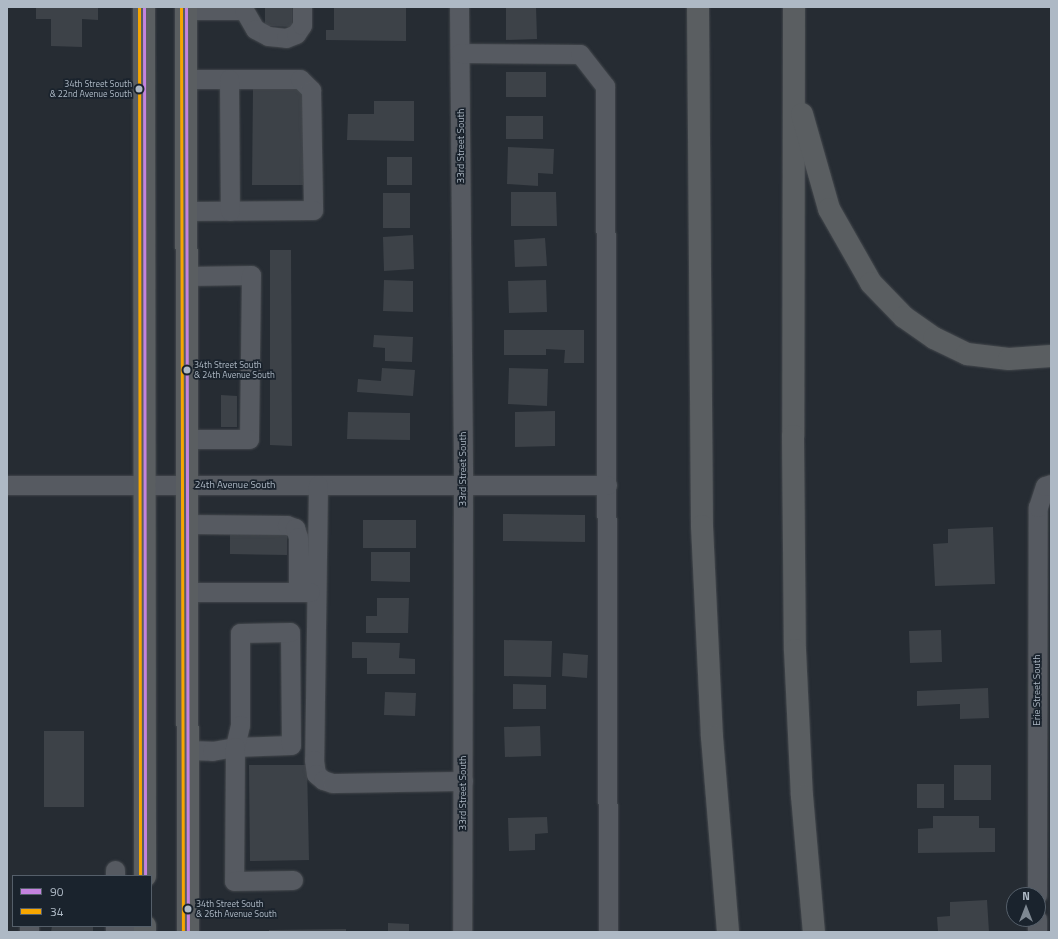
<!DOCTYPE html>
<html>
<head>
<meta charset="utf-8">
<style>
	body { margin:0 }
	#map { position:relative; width:1058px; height:939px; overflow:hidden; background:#262c33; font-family:"Titillium Web",sans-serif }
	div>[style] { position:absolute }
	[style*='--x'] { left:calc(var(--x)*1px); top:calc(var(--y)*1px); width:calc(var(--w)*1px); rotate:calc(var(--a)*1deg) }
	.building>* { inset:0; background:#3d4248 }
	.roads { filter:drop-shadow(0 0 1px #44484d) drop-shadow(0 0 1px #44484d) }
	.minor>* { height:19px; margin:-9.5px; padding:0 9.5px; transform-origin:9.5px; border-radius:9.5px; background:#565a61 }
	.highway>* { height:22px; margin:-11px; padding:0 11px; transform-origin:11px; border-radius:11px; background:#5a5e61 }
	.bus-1>* { height:3px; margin:-1.5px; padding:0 1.5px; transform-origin:1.5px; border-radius:1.5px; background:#c483df }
	.bus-2>* { height:3px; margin:-1.5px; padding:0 1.5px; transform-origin:1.5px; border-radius:1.5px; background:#f7a600 }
	.dots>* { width:11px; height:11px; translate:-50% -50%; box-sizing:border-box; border:2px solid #1a232d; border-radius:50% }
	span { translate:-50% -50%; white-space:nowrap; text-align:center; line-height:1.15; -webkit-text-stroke:3.5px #1a232d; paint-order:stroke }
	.bus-label { font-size:9px; color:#aeb9c5 }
	.right { translate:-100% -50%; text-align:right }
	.left { translate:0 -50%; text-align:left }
	.street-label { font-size:10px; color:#aeb9c5 }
	.frame { position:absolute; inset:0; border:8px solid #aeb9c5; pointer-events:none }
	.legend { position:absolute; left:12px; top:875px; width:140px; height:52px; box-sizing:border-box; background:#1a232d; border:1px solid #555f6a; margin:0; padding:5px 7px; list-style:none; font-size:12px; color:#aeb9c5 }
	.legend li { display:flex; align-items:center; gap:8px; height:20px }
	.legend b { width:20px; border:1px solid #555f6a }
	.north { position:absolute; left:1006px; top:887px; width:40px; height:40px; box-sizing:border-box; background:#1a232d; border:1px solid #555f6a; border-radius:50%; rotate:0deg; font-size:11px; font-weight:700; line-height:16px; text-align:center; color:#aeb9c5 }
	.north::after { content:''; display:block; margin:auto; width:14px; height:18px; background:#7e8892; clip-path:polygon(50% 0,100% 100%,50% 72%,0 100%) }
</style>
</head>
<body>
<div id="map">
	<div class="building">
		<div style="clip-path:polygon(36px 7px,98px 7px,98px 20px,82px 19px,82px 47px,51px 46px,51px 19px,36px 19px)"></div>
		<div style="clip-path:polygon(265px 7px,292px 7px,292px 27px,265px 26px)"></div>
		<div style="clip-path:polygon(334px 7px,406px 7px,406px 41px,326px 40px,326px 30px,334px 30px)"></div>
		<div style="clip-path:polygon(506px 7px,536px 7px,537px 39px,506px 40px)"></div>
		<div style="clip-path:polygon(506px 72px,546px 72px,546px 97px,506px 97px)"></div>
		<div style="clip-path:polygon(253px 88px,303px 88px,303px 185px,252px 185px)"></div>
		<div style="clip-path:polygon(374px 101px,414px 101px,414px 141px,347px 140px,348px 114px,374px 114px)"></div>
		<div style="clip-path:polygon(506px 116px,543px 116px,543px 139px,506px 139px)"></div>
		<div style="clip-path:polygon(508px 147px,554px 149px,553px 174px,538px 173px,538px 186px,507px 184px)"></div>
		<div style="clip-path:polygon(387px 157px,412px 157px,412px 185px,387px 185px)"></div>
		<div style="clip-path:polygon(511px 192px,556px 192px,557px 226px,511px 226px)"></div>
		<div style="clip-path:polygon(383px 193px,410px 193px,410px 228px,383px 228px)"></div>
		<div style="clip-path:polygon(413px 235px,414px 269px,384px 271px,383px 237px)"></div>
		<div style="clip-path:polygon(545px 238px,547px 266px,515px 267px,514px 240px)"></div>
		<div style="clip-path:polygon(270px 250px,291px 250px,292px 446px,270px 445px)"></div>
		<div style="clip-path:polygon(384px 280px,413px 281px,413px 312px,383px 311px)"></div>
		<div style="clip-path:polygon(546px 280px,547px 312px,509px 313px,508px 281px)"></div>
		<div style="clip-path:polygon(504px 330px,584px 330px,584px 363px,564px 363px,565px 350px,546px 349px,546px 355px,504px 355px)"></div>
		<div style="clip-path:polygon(374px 335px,413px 337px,412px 362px,385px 361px,385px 348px,373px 347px)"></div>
		<div style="clip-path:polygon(382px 368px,415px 370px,413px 396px,357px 392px,358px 379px,381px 381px)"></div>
		<div style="clip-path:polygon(509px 368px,548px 369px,547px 406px,508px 404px)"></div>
		<div style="clip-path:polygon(221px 395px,237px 396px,237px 427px,221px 427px)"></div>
		<div style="clip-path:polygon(555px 411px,555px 446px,515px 447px,515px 412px)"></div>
		<div style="clip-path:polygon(348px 412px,410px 413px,410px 440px,347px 439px)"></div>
		<div style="clip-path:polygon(503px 514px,585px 515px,585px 542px,503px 541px)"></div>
		<div style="clip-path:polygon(363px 520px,416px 520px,416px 548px,363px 548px)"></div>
		<div style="clip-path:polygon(993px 527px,995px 584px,935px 586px,933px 544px,948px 543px,948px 529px)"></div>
		<div style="clip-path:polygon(230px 529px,287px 530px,287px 555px,230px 554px)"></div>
		<div style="clip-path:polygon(371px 552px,410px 552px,410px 582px,371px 581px)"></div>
		<div style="clip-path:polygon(377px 598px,409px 598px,408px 633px,366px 633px,366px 616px,377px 616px)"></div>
		<div style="clip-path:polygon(941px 630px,942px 662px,910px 663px,909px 631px)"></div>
		<div style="clip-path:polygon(504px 640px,552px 641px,551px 677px,504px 676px)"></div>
		<div style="clip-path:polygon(352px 642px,400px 643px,399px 658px,415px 659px,415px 674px,367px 674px,367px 658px,352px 658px)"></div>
		<div style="clip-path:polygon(563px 653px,588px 655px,587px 678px,562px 676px)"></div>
		<div style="clip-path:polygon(513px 684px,546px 685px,546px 709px,513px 709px)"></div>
		<div style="clip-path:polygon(988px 688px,989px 718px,960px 719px,960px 704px,917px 706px,917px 691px)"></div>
		<div style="clip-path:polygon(385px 692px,416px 693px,415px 716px,384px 715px)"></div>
		<div style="clip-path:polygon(540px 726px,541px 756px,505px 757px,504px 727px)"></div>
		<div style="clip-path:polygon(44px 731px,84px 731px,84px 807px,44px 807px)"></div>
		<div style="clip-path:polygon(249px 765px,307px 765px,309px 860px,250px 861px)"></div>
		<div style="clip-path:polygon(954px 765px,991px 765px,991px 800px,954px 800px)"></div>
		<div style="clip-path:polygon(917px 784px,944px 784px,944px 808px,917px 808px)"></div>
		<div style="clip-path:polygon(933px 816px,979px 816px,979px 828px,995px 828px,995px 852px,918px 853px,918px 829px,933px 828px)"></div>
		<div style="clip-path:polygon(547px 817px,548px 833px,535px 834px,535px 850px,509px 851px,508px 818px)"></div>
		<div style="clip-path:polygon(987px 900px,989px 932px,938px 932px,937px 917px,950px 916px,950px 902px)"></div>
		<div style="clip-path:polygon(388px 923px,409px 924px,409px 932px,388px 932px)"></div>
		<div style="clip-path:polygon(52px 926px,93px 926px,93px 932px,51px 932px)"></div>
		<div style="clip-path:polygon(346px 929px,346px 932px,269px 932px,269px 930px)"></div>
	</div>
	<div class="roads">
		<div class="minor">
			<div style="--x:459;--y:7;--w:479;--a:89.5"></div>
			<div style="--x:463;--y:486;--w:446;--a:90.1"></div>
			<div style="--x:186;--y:10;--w:58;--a:0"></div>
			<div style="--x:244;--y:10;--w:22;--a:60"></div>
			<div style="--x:255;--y:29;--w:15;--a:28"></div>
			<div style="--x:268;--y:36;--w:18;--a:6"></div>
			<div style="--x:286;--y:38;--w:11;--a:-22"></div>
			<div style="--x:296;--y:34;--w:11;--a:-56"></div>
			<div style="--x:302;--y:25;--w:18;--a:-90"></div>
			<div style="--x:460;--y:53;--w:120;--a:0.5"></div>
			<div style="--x:580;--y:54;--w:41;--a:52"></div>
			<div style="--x:605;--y:86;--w:846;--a:89.8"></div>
			<div style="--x:187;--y:79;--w:113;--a:0"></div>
			<div style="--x:300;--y:79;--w:16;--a:45"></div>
			<div style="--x:311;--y:90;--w:120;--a:89"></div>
			<div style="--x:313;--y:210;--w:126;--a:179.5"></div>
			<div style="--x:229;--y:79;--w:132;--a:89.6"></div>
			<div style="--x:187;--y:276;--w:64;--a:-0.9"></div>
			<div style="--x:251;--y:275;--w:164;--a:90.7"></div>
			<div style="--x:249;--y:439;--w:61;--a:180"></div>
			<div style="--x:7;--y:485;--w:600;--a:0"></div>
			<div style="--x:318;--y:485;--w:275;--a:90.8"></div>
			<div style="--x:314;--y:760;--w:14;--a:82"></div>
			<div style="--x:316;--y:774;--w:9;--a:41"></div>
			<div style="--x:323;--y:780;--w:9;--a:18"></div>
			<div style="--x:332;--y:783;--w:131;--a:-0.9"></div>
			<div style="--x:188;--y:524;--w:99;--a:0.6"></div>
			<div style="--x:287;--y:525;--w:9;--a:21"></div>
			<div style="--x:295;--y:528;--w:9;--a:72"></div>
			<div style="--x:298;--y:537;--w:55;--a:90"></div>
			<div style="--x:188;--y:592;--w:122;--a:0"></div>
			<div style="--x:188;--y:750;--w:24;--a:2"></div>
			<div style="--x:212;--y:751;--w:23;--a:-10"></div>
			<div style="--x:235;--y:747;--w:56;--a:-2"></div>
			<div style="--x:291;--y:745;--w:113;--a:-90.5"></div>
			<div style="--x:290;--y:632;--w:50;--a:178.9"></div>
			<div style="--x:240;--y:633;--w:92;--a:90"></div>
			<div style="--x:240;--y:725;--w:23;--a:103"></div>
			<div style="--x:235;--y:747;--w:134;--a:90.4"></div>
			<div style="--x:234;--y:881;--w:59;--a:-1"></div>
			<div style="--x:115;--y:870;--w:6;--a:90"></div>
			<div style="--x:1037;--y:895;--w:388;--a:-89.9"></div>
			<div style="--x:1038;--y:507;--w:22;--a:-72"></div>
			<div style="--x:1045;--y:486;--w:6;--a:-18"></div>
			<div style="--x:29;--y:932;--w:6;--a:-90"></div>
			<div style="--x:115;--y:932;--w:6;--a:-90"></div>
			<div style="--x:115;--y:926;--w:30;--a:0"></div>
			<div style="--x:1037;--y:932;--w:13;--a:-90"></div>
		</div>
		<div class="highway">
			<div style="--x:144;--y:7;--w:869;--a:89.93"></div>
			<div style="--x:186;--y:7;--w:925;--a:89.88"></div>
			<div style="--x:698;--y:7;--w:519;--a:89.56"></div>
			<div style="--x:702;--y:526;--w:211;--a:87.3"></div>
			<div style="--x:712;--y:737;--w:196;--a:85.3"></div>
			<div style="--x:794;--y:7;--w:429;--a:90.1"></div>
			<div style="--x:793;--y:436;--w:214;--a:89.5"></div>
			<div style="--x:795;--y:650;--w:146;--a:87.3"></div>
			<div style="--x:802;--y:796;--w:137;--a:85"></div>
			<div style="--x:802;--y:114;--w:99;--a:74.1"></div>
			<div style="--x:829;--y:209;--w:85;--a:60.4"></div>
			<div style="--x:871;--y:283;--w:47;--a:45.9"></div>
			<div style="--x:904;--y:317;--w:37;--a:35"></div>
			<div style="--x:934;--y:338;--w:37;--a:26"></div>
			<div style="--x:967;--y:354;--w:42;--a:6.8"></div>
			<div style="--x:1009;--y:359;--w:42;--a:-4.1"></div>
			<div style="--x:145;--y:926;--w:6;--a:90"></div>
		</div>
	</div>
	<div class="bus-1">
		<div style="--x:144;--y:7;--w:869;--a:89.93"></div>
		<div style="--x:186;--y:7;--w:925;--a:89.88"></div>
	</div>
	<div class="bus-2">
		<div style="--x:139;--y:7;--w:869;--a:89.93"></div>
		<div style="--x:181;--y:7;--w:925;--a:89.88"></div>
	</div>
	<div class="dots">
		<div style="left:139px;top:89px;background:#aeb9c5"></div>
		<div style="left:187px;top:370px;background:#aeb9c5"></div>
		<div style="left:188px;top:909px;background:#aeb9c5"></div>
	</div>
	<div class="bus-label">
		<span class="right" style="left:132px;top:89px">34th Street South<br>&amp; 22nd Avenue South</span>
		<span class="left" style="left:194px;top:370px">34th Street South<br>&amp; 24th Avenue South</span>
		<span class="left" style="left:196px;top:909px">34th Street South<br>&amp; 26th Avenue South</span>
	</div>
	<div class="street-label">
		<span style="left:461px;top:146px;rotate:-90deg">33rd Street South</span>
		<span style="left:463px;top:469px;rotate:-90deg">33rd Street South</span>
		<span style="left:235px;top:485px">24th Avenue South</span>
		<span style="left:1037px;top:690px;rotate:-90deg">Erie Street South</span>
		<span style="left:463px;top:793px;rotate:-90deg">33rd Street South</span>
	</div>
	<div class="frame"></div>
	<ul class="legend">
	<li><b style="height:5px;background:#c483df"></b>90</li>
	<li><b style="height:5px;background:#f7a600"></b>34</li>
	</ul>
	<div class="north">N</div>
</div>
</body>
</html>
